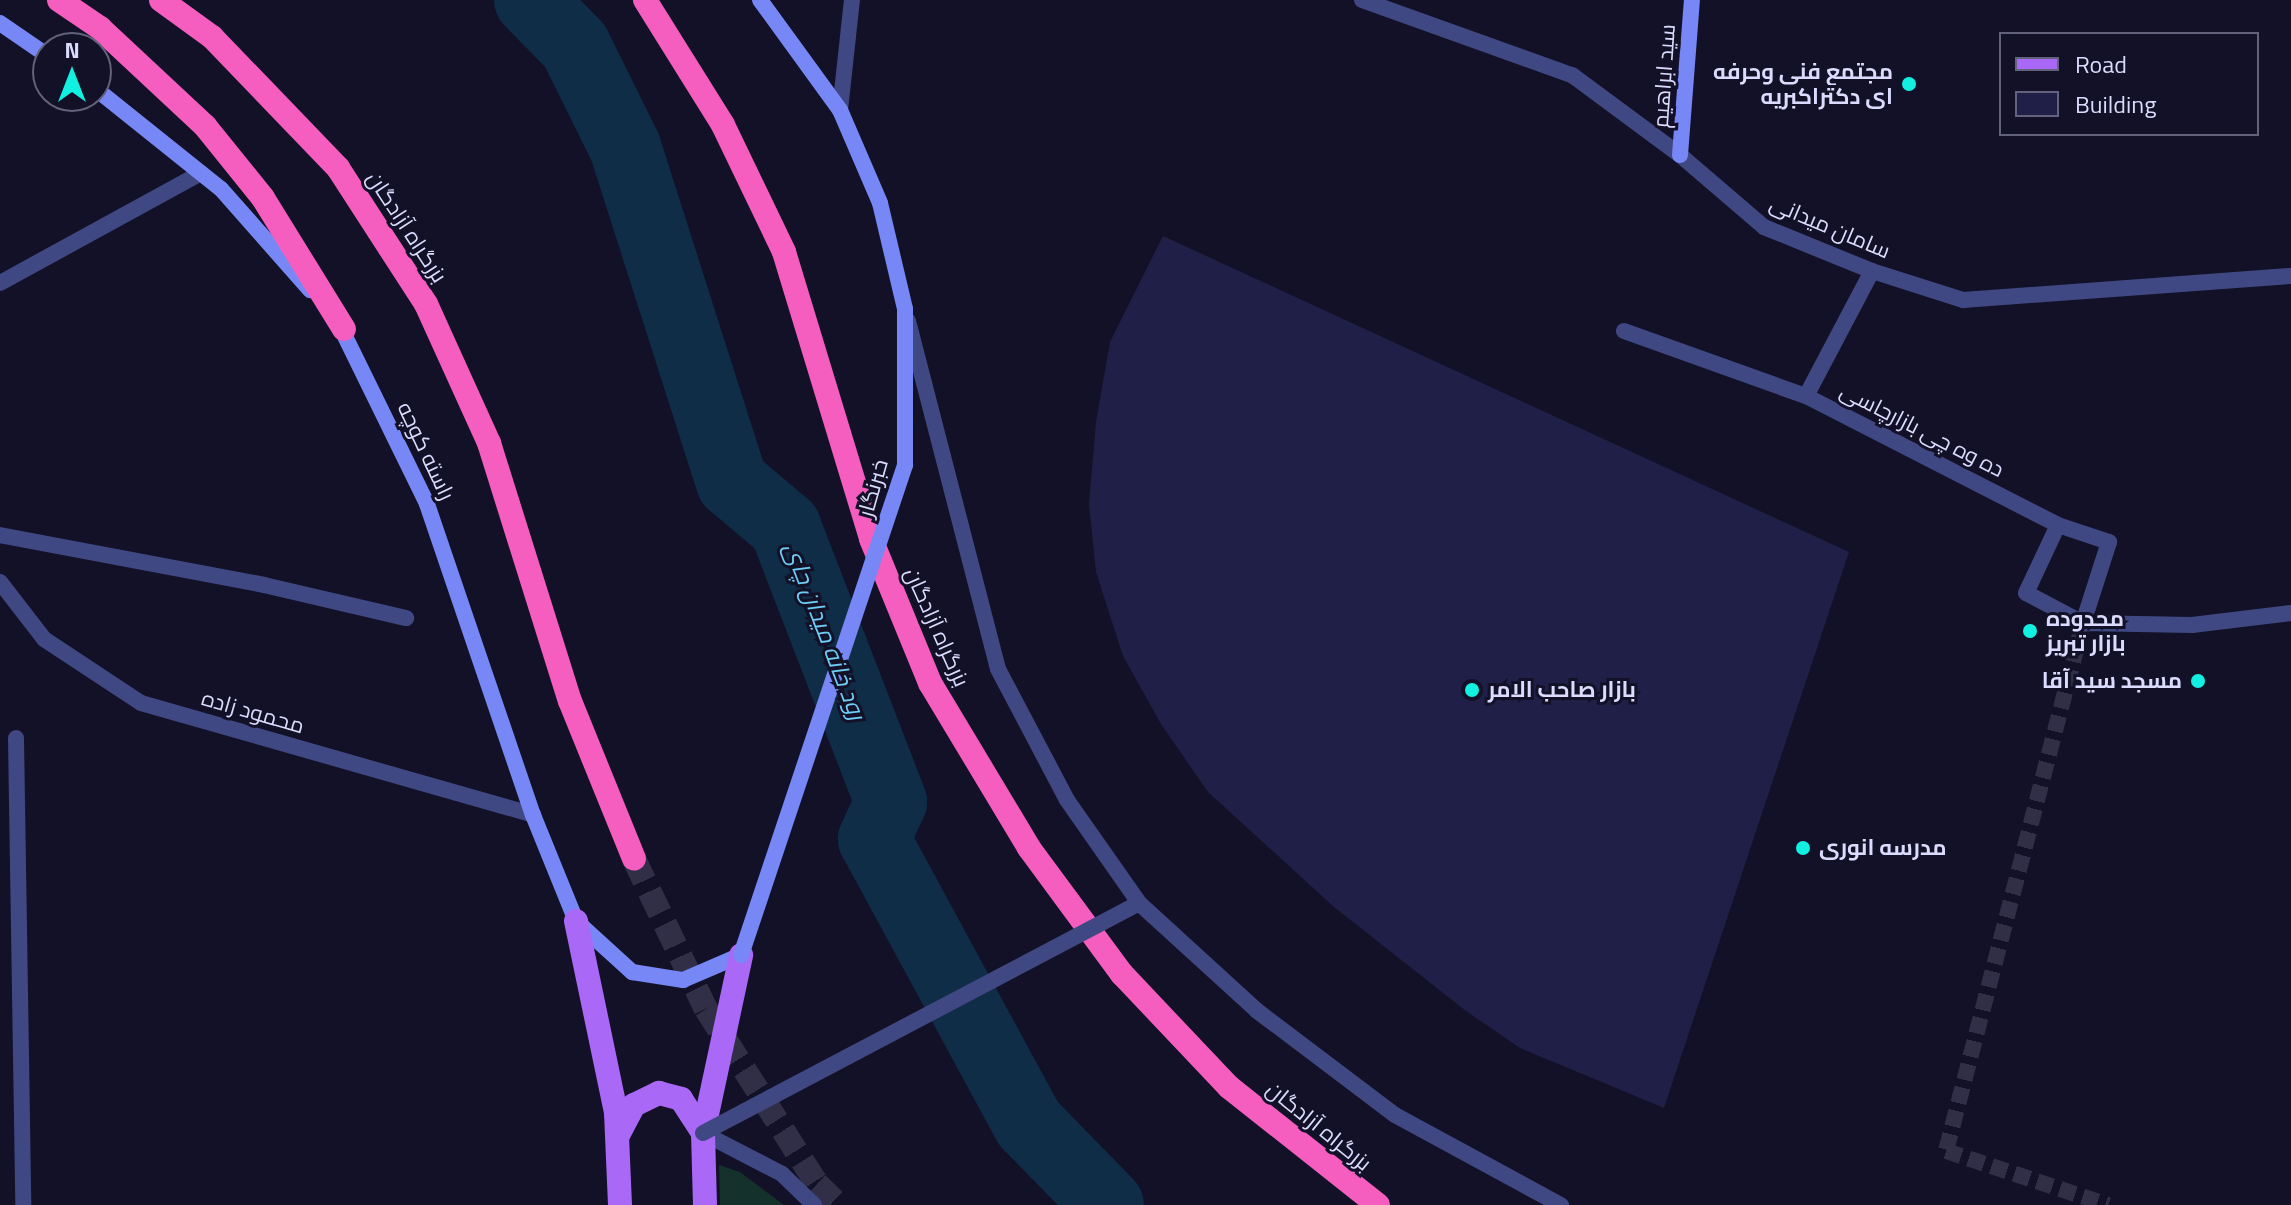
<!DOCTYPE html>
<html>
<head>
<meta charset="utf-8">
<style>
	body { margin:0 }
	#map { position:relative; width:2291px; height:1205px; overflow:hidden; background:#121127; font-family:"Titillium Web",Cairo,sans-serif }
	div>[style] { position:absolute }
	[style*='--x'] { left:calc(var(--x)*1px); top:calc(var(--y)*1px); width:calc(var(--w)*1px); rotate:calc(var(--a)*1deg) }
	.green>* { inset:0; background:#15312b }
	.river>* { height:72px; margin:-36px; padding:0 36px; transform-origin:36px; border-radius:36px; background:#102d47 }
	.building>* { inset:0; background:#201f47 }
	.street-tunnel>* { height:16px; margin-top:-8px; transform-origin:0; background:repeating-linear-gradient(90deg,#302f47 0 16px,transparent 0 24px) }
	.highway-tunnel>* { height:24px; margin-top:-12px; transform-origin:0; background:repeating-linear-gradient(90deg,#302f47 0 24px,transparent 0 36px) }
	.lane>* { height:16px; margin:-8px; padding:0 8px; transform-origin:8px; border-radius:8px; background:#404883 }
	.street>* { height:16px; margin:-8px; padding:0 8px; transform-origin:8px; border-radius:8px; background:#404883 }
	.secondary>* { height:16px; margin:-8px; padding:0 8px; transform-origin:8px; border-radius:8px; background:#7788f6 }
	.primary>* { height:24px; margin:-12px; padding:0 12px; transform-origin:12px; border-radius:12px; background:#aa68f6 }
	.highway>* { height:24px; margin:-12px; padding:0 12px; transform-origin:12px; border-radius:12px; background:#f55dbe }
	.street-bridge>* { height:16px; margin:-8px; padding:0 8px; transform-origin:8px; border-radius:8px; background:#404883 }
	.secondary-bridge>* { height:16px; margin:-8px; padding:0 8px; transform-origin:8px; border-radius:8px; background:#7788f6 }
	.dots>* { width:22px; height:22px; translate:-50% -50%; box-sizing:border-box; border:4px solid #121127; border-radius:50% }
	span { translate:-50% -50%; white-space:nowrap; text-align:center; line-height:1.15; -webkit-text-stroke:6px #121127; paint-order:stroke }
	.poi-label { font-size:22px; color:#dadbfd; font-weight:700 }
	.right { translate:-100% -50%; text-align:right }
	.left { translate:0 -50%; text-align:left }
	.street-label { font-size:22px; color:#dadbfd }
	.water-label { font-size:24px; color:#6ecdf6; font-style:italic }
	.legend { position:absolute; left:1999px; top:32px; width:260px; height:104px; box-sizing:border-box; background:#121127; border:2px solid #62627d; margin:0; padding:10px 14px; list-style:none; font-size:24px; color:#dadbfd }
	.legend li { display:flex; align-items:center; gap:16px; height:40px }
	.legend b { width:40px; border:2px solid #62627d }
	.north { position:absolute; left:32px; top:32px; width:80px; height:80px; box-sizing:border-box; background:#121127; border:2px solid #62627d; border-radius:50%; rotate:0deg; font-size:22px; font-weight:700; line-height:32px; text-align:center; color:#dadbfd }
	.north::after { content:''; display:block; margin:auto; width:28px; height:36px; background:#12f0e2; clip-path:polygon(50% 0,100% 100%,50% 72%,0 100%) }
</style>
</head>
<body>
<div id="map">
	<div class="green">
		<div style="clip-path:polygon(719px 1165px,740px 1172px,784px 1205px,720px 1205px)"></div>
	</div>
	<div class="river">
		<div style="--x:530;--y:0;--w:64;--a:45.6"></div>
		<div style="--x:575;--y:46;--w:113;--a:63.7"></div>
		<div style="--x:625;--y:147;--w:352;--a:72.3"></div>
		<div style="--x:732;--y:482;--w:70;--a:40.3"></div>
		<div style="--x:785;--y:527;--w:295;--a:68.9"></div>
		<div style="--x:891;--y:802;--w:41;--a:114.7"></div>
		<div style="--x:874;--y:839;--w:324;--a:61.5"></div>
		<div style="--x:1029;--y:1124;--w:113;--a:45.7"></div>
	</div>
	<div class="building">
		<div style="clip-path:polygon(1163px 236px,1849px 552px,1664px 1108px,1520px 1048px,1466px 1011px,1334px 907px,1208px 792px,1161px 724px,1123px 656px,1096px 572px,1089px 504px,1096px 422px,1110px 342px)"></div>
	</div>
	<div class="street-tunnel">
		<div style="--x:2083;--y:623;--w:545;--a:104.55"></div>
		<div style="--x:1946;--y:1151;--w:171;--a:18.4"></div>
	</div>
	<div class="highway-tunnel">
		<div style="--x:634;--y:859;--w:166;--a:64.4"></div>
		<div style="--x:706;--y:1009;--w:207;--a:57.6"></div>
		<div style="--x:817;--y:1184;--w:30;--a:44"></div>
	</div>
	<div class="lane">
		<div style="--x:0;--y:283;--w:229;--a:-28.7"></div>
		<div style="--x:0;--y:535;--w:269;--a:10.7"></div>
		<div style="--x:264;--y:585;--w:146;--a:13.1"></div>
	</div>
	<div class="street">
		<div style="--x:1362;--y:0;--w:223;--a:19.7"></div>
		<div style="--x:1572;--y:75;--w:134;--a:36.5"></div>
		<div style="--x:1680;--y:155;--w:111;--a:40.6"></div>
		<div style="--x:1764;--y:227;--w:117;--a:22.2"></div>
		<div style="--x:1872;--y:271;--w:96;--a:17.7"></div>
		<div style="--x:1963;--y:300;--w:329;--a:-4.2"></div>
		<div style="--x:840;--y:110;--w:111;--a:-83.8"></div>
		<div style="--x:1872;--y:271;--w:141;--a:117.8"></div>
		<div style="--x:1806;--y:396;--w:283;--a:27.1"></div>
		<div style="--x:2058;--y:525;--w:54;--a:18.4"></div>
		<div style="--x:2109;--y:542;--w:85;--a:107.8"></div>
		<div style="--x:2083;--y:623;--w:64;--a:-152.2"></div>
		<div style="--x:2026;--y:593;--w:75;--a:-64.8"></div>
		<div style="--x:908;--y:321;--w:359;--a:75.5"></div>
		<div style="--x:998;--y:669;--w:148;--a:62.2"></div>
		<div style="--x:1067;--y:800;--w:126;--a:55"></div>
		<div style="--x:1139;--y:903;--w:159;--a:42.4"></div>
		<div style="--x:1256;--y:1010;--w:174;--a:37.1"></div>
		<div style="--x:1395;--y:1115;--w:189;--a:28.5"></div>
		<div style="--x:1624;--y:331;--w:193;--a:19.7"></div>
		<div style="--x:0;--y:582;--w:72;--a:52.3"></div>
		<div style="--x:44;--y:639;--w:116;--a:33.4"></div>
		<div style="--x:141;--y:703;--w:408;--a:15.9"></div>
		<div style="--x:2083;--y:623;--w:109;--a:1.1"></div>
		<div style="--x:2192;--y:625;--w:100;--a:-6.9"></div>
		<div style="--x:16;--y:738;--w:467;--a:89.1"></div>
		<div style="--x:703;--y:1133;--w:89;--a:27.4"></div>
		<div style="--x:782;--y:1174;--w:45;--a:44.1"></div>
	</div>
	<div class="secondary">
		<div style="--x:760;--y:0;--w:136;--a:54"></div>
		<div style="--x:840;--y:110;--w:101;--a:66.7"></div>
		<div style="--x:880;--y:203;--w:109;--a:76.7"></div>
		<div style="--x:905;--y:309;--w:156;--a:90"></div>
		<div style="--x:0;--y:23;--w:58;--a:34.5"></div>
		<div style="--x:96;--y:89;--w:160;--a:38.7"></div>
		<div style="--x:221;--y:189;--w:135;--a:48.6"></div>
		<div style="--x:1680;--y:155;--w:155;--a:-85.6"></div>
		<div style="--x:338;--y:322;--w:203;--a:63.9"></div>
		<div style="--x:427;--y:504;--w:329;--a:71.2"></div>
		<div style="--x:533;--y:815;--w:114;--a:67.9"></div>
		<div style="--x:576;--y:921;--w:76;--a:42.3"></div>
		<div style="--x:632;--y:972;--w:52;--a:8.9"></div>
		<div style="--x:683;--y:980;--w:63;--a:-23.3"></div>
	</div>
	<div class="primary">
		<div style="--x:576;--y:921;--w:196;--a:78.2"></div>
		<div style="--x:616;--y:1113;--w:92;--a:87.5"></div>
		<div style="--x:618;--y:1135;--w:34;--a:-62"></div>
		<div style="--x:634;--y:1105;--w:28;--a:-26"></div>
		<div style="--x:659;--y:1093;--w:23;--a:15"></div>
		<div style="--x:681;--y:1099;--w:40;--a:57.1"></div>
		<div style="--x:705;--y:1205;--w:72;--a:-91.6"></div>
		<div style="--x:703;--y:1133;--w:182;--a:-77.9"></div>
	</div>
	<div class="highway">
		<div style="--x:59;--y:0;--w:50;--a:34.3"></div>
		<div style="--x:100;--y:28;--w:144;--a:43"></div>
		<div style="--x:205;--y:126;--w:92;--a:51.1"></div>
		<div style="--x:263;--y:198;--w:154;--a:58.3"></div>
		<div style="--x:161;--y:0;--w:63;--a:36"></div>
		<div style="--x:212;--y:37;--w:182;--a:46.1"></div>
		<div style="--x:338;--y:168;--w:162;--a:57.1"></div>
		<div style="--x:426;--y:304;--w:153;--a:65.6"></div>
		<div style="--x:489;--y:443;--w:270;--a:72.6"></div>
		<div style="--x:570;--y:701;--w:170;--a:67.9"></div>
		<div style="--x:645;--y:0;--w:147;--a:58"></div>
		<div style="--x:723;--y:125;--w:141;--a:64.3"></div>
		<div style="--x:784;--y:252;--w:300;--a:73.1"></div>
		<div style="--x:871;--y:539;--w:156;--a:67.7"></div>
		<div style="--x:930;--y:683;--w:192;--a:59"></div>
		<div style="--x:1029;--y:848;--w:157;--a:53.6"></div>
		<div style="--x:1122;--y:974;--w:156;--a:46.6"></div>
		<div style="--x:1229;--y:1087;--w:190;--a:38.4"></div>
	</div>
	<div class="street-bridge">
		<div style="--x:703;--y:1133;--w:493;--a:-27.8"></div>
	</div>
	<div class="secondary-bridge">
		<div style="--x:741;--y:955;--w:517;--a:-71.49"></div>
	</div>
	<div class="dots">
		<div style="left:1909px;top:84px;background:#12f0e2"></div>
		<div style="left:2030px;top:631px;background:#12f0e2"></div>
		<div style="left:2198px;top:681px;background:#12f0e2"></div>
		<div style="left:1472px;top:690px;background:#12f0e2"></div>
		<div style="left:1803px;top:848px;background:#12f0e2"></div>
	</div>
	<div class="poi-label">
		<span class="right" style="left:1893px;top:84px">مجتمع فنی وحرفه<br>ای دکتراکبریه</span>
		<span class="left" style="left:2046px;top:631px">محدوده<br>بازار تبریز</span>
		<span class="right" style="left:2182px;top:681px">مسجد سید آقا</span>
		<span class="left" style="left:1488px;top:690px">بازار صاحب الامر</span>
		<span class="left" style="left:1819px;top:848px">مدرسه انوری</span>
	</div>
	<div class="street-label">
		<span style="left:1664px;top:76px;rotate:-86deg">سید ابراهیم</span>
		<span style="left:407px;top:227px;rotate:57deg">بزرگراه آزادگان</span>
		<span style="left:1830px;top:227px;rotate:23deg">سامان میدانی</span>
		<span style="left:1922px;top:430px;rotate:27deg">ده وه چی بازارچاسی</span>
		<span style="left:426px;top:451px;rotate:65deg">راسته کوچه</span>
		<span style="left:873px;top:488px;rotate:-74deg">خبرنگار</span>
		<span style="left:937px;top:627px;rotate:66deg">بزرگراه آزادگان</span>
		<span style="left:253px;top:712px;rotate:16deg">محمود زاده</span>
		<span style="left:1319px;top:1126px;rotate:39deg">بزرگراه آزادگان</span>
	</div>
	<div class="water-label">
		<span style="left:825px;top:631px;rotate:69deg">رود خانه میدان چای</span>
	</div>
	<ul class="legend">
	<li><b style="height:10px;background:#aa68f6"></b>Road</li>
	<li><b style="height:22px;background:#201f47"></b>Building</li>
	</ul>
	<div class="north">N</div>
</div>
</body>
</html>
